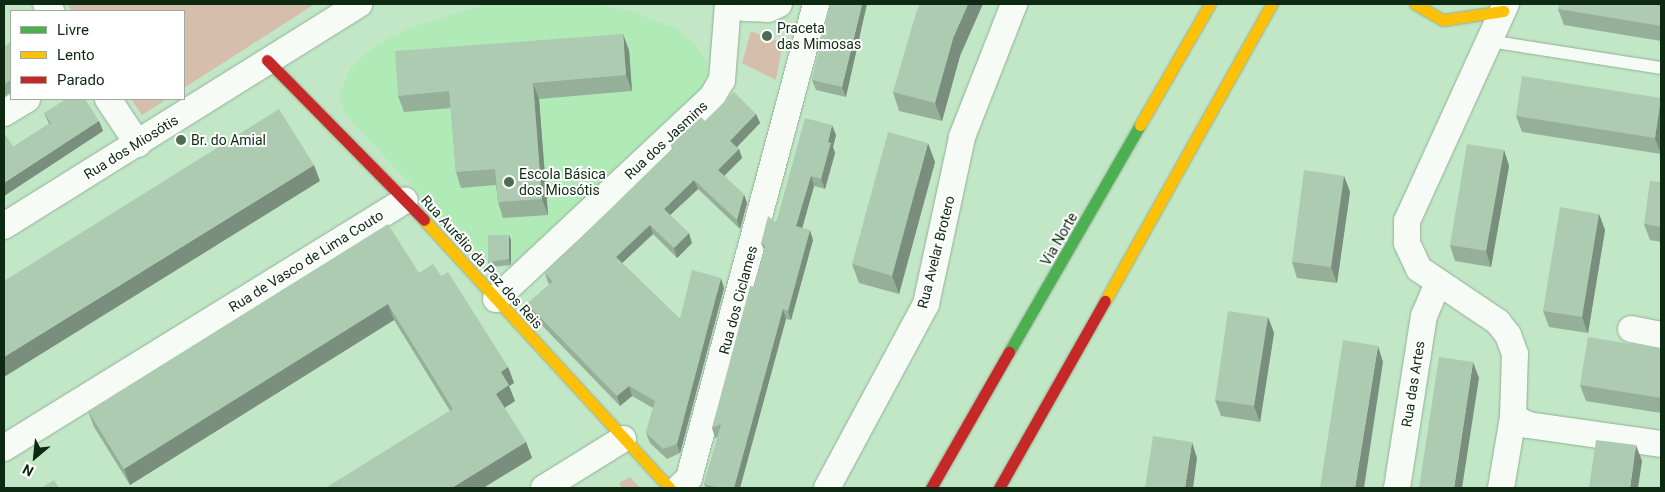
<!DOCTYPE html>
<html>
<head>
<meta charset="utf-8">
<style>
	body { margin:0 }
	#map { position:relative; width:1665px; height:492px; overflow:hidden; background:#c1e7c6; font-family:Roboto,sans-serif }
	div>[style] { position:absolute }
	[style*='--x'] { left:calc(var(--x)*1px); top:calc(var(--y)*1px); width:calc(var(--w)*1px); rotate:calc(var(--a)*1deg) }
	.built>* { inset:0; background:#b0eab6 }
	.green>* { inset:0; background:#d5bfac }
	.roads { filter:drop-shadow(0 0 1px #92af96) drop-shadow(0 0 1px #92af96) }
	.lane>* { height:12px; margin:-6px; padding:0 6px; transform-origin:6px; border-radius:6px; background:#f6fbf6 }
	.street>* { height:26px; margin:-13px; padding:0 13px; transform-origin:13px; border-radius:13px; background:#f6fbf6 }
	.fast>* { height:11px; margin:-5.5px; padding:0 5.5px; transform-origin:5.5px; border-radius:5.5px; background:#4caf50 }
	.slow>* { height:11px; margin:-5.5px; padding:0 5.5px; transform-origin:5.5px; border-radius:5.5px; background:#ffc107 }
	.jam>* { height:11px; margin:-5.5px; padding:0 5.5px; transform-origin:5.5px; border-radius:5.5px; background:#c62828 }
	.wall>* { inset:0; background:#95af98 }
	.shaded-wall>* { inset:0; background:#798e7c }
	.building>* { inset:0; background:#adcbb1 }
	.dots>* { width:14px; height:14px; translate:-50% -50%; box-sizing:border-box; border:2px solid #fff; border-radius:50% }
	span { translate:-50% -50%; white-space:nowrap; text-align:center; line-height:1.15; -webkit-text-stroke:4px #fff; paint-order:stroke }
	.poi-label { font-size:14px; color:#0e2912 }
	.left { translate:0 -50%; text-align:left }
	.street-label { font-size:14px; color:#0e2912 }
	.frame { position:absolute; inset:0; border:5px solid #0e2912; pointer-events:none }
	.legend { position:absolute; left:10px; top:10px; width:175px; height:90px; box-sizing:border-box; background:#fff; border:1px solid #9fa9a0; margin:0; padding:6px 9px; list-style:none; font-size:15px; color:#0e2912 }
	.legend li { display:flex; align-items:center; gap:10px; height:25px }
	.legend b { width:25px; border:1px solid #9fa9a0 }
	.north { position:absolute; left:10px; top:432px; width:50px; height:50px; -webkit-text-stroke:4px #fff; paint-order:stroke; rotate:208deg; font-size:14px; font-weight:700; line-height:20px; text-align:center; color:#0e2912 }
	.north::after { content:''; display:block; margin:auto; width:18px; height:22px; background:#0e2912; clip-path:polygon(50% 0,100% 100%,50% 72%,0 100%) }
</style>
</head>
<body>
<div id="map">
	<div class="built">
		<div style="clip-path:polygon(485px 4px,595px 4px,630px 11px,677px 29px,696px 46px,707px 63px,707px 76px,700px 93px,511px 268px,488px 267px,345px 114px,339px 94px,351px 67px,376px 45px,410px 28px)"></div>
	</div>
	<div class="green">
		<div style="clip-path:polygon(67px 4px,315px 4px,184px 88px,184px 11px,72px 11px)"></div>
		<div style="clip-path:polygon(751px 31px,783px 43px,776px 80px,742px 63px)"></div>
		<div style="clip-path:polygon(131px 99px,167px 99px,142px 115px)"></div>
		<div style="clip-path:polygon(630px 477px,640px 488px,622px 488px,619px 483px)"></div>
	</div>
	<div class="roads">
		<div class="lane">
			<div style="--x:1489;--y:41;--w:174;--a:8.9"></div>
		</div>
		<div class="street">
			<div style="--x:46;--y:4;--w:9;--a:54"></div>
			<div style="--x:734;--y:4;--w:12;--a:20"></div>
			<div style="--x:745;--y:8;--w:23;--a:2"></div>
			<div style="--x:768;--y:9;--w:12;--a:-24"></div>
			<div style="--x:108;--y:99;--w:54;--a:56.3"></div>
			<div style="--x:4;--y:113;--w:27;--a:-31"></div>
			<div style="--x:4;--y:226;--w:419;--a:-32"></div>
			<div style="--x:496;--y:299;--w:296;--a:-43.1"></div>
			<div style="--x:712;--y:97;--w:20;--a:-60"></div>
			<div style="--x:722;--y:80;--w:76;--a:-85.5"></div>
			<div style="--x:1631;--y:329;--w:31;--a:11"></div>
			<div style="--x:1513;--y:417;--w:17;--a:28"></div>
			<div style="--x:1528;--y:425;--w:134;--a:8.1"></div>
			<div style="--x:4;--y:448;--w:471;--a:-31.7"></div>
			<div style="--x:544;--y:488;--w:93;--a:-31.8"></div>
			<div style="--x:679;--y:488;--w:14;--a:-45"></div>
			<div style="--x:689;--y:478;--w:491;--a:-75"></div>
			<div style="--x:827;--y:488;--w:209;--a:-61.7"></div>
			<div style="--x:926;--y:304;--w:171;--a:-77.8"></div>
			<div style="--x:962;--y:137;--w:143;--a:-68.6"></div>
			<div style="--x:1397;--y:488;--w:174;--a:-81.1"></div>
			<div style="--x:1424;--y:316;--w:36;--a:-67"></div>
			<div style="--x:1501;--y:488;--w:72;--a:-80.4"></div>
			<div style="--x:1513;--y:417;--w:63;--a:-88.2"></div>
			<div style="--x:1515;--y:354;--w:20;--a:-110"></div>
			<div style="--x:1508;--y:335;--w:16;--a:-128"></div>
			<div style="--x:1498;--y:322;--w:95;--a:-146.1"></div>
			<div style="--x:1419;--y:269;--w:29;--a:-115"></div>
			<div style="--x:1407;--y:243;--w:22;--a:-90"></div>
			<div style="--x:1407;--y:221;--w:239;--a:-65.5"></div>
		</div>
		<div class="fast">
			<div style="--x:1009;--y:352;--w:262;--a:-60"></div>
		</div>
		<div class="slow">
			<div style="--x:1415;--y:4;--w:32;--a:30"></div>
			<div style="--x:1443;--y:20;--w:61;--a:-8.5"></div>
			<div style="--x:1140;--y:125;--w:140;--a:-60"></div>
			<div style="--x:424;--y:220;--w:364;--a:47.5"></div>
			<div style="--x:1105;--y:301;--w:341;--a:-60.7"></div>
		</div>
		<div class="jam">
			<div style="--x:267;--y:60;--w:224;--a:45.5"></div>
			<div style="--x:931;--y:488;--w:157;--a:-60.2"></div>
			<div style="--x:999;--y:488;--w:215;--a:-60.5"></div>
		</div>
	</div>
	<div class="wall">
		<div style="clip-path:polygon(831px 4px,846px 97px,816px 90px,812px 80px)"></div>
		<div style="clip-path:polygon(1661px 4px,1661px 41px,1564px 25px,1558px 9px)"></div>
		<div style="clip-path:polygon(11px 42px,11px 92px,4px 96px,4px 47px)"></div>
		<div style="clip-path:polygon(629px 50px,632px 91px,539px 99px,548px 215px,503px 218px,498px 202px,496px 185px,461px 188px,456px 172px,451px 108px,404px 112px,398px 96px)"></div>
		<div style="clip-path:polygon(960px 56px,942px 121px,899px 111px,893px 92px)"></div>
		<div style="clip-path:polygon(1661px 98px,1661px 154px,1522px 132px,1516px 116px)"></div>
		<div style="clip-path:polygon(44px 113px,99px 121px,103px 131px,4px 196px,4px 133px,13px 147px,49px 124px)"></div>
		<div style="clip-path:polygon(756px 114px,760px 123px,737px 147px,739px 149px,742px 158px,724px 176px,747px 203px,740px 229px,698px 189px,670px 215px,692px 243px,677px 258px,653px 234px,622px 263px,680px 319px,724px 288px,680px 453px,667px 459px,650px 443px,646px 433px,653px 408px,632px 396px,620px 406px,531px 314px,527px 304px,550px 284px,548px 283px,545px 273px,672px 149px,671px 145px,705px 121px)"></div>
		<div style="clip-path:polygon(836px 135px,833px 147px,835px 153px,825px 189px,814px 186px,802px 228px,813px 240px,791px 320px,786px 319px,740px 488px,706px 488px,704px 484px,718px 437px,715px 438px,712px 428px,764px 250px,761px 243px)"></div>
		<div style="clip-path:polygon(1504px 150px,1509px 166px,1491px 267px,1455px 261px,1450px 245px)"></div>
		<div style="clip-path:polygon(935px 162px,899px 294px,859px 283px,852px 264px)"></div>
		<div style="clip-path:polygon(1344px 176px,1350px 192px,1337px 283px,1297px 278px,1292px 262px)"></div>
		<div style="clip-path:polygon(1661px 182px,1661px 242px,1650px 240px,1644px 224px)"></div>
		<div style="clip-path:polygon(1599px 214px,1605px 230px,1588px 333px,1549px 327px,1543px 311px)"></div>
		<div style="clip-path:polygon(511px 240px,511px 265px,490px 267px,488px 262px)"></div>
		<div style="clip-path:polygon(419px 273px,441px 276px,508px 367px,514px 383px,509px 386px,515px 401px,504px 408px,526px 442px,532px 458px,483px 488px,326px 488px,450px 411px,394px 320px,130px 485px,94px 427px,88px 411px)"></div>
		<div style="clip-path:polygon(1268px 317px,1274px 333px,1260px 422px,1221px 416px,1215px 400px)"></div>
		<div style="clip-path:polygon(1661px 349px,1661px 413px,1586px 401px,1580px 385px)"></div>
	</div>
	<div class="shaded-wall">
		<div style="clip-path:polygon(862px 4px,867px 4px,846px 97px,842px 87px)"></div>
		<div style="clip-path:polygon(968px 4px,983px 4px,960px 56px,942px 121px,935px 103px,953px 38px)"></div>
		<div style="clip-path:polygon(623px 34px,629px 50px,632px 91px,626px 75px)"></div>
		<div style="clip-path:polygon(533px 83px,539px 99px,548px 215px,542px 199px)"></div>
		<div style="clip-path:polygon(1661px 99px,1661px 154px,1655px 138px)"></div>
		<div style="clip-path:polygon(756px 114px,760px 123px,734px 150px,730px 141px)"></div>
		<div style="clip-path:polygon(99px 121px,103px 131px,4px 196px,4px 183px)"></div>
		<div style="clip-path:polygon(832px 125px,836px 135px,833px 147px,835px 153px,825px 189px,821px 179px,828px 142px)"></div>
		<div style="clip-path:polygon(928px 143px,935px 162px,899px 294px,892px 276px)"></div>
		<div style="clip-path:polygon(739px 149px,742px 158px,721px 179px,718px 170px)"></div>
		<div style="clip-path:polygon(1504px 150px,1509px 166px,1491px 267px,1486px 251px)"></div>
		<div style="clip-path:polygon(314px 165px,320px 181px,4px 377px,4px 357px)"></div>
		<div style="clip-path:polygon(811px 176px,814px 186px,800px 236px,796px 226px)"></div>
		<div style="clip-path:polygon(1344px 176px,1350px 192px,1337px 283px,1331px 267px)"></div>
		<div style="clip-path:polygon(694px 180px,698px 189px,667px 218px,664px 209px)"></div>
		<div style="clip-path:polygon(744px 194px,747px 203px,740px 229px,737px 220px)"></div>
		<div style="clip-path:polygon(1599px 214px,1605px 230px,1588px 333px,1582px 317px)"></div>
		<div style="clip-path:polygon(650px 225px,653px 234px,619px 266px,616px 257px)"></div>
		<div style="clip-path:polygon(810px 230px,813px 240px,791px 320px,788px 311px)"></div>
		<div style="clip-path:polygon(689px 233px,692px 243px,677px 258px,674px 248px)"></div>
		<div style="clip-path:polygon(509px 235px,511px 240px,511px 265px,509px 259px)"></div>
		<div style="clip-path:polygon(721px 278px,724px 288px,680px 453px,677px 444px)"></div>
		<div style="clip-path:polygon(388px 304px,394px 320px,130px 485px,124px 469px)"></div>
		<div style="clip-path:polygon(783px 309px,786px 319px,740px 488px,734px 488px)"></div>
		<div style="clip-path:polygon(1268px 317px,1274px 333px,1260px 422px,1254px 406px)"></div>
		<div style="clip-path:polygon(1378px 346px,1383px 362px,1364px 488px,1355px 488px)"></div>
		<div style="clip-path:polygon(1473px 362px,1479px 378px,1462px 488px,1454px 488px)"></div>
		<div style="clip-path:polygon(508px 367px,514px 383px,509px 386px,515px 401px,501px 410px,496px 394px,501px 372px)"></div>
		<div style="clip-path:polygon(629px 386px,632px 396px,620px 406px,617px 396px)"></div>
		<div style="clip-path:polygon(526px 442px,532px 458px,483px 488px,452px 488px)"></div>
		<div style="clip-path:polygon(1192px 442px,1197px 458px,1193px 488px,1185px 488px)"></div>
		<div style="clip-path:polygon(1636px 445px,1642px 461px,1638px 488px,1630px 488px)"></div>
	</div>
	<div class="building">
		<div style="clip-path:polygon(831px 4px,862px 4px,842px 87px,812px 80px)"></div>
		<div style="clip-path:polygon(920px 4px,968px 4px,953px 38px,935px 103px,893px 92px,916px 13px)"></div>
		<div style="clip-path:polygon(1559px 4px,1661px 4px,1661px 26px,1558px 9px)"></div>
		<div style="clip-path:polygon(623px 34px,626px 75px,533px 83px,542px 199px,498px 202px,495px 169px,456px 172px,449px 91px,398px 96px,395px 51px)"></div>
		<div style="clip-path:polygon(11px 42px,11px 80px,4px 84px,4px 47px)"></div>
		<div style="clip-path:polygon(1522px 76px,1661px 98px,1655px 138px,1516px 116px)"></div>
		<div style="clip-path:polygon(734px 92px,756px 114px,730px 141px,739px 149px,718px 170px,744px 194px,737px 220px,694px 180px,664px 209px,689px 233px,674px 248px,650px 225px,616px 257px,680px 319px,692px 270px,721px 278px,677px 444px,663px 449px,646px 433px,655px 401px,629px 386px,617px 396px,527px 304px,553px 282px,545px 273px,673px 148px,671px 145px,700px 116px,705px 121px)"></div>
		<div style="clip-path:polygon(66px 99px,85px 99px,99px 121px,4px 183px,4px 133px,13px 147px,51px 123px,44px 113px)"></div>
		<div style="clip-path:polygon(279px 109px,314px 165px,4px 357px,4px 281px)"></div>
		<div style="clip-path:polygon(805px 118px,832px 125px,828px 142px,831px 143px,821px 179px,811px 176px,796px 226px,810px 230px,788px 311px,783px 309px,734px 488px,719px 488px,704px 484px,721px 424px,712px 428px,750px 286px,754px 287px,765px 246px,761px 243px,768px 216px,776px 223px)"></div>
		<div style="clip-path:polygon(888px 132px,928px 143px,892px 276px,852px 264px)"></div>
		<div style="clip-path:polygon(1467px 144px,1504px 150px,1486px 251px,1450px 245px)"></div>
		<div style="clip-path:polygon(1304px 170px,1344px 176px,1331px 267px,1292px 262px)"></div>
		<div style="clip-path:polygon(1650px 181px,1661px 182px,1661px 227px,1644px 224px)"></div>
		<div style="clip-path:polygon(1560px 207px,1599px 214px,1582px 317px,1543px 311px)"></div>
		<div style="clip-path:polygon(388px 224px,419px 273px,433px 264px,441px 276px,448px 272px,508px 367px,501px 372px,509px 385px,496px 394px,526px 442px,452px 488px,326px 488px,453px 409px,388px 304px,124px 469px,88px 411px)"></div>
		<div style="clip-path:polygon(488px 235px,509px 235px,509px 259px,488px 262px)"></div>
		<div style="clip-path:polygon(1228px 311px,1268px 317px,1254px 406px,1215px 400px)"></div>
		<div style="clip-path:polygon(1588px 337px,1661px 349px,1661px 398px,1580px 385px)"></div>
		<div style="clip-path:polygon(1343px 340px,1378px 346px,1355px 488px,1320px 488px)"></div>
		<div style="clip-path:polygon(1439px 357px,1473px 362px,1454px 488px,1419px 488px)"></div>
		<div style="clip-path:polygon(1153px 436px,1192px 442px,1185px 488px,1145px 488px)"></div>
		<div style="clip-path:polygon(1596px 440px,1636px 445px,1630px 488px,1589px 488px)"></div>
		<div style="clip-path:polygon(54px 480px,59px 488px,41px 488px)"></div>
	</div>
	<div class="dots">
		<div style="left:767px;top:36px;background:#4d6c51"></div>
		<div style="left:181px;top:140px;background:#4d6c51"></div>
		<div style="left:509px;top:182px;background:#4d6c51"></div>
	</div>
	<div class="poi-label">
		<span class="left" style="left:777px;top:36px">Praceta<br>das Mimosas</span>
		<span class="left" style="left:191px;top:140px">Br. do Amial</span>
		<span class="left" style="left:519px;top:182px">Escola Básica<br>dos Miosótis</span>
	</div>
	<div class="street-label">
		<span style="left:666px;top:140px;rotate:-43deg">Rua dos Jasmins</span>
		<span style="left:131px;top:147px;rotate:-32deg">Rua dos Miosótis</span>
		<span style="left:1059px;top:239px;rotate:-60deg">Via Norte</span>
		<span style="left:936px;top:252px;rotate:-76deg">Rua Avelar Brotero</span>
		<span style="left:306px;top:261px;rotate:-32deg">Rua de Vasco de Lima Couto</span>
		<span style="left:482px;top:262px;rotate:48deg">Rua Aurélio da Paz dos Reis</span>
		<span style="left:738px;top:300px;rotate:-75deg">Rua dos Ciclames</span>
		<span style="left:1413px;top:384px;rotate:-81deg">Rua das Artes</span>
	</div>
	<div class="frame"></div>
	<ul class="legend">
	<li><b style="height:6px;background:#4caf50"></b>Livre</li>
	<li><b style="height:6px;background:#ffc107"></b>Lento</li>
	<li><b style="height:6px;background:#c62828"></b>Parado</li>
	</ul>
	<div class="north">N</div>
</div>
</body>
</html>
